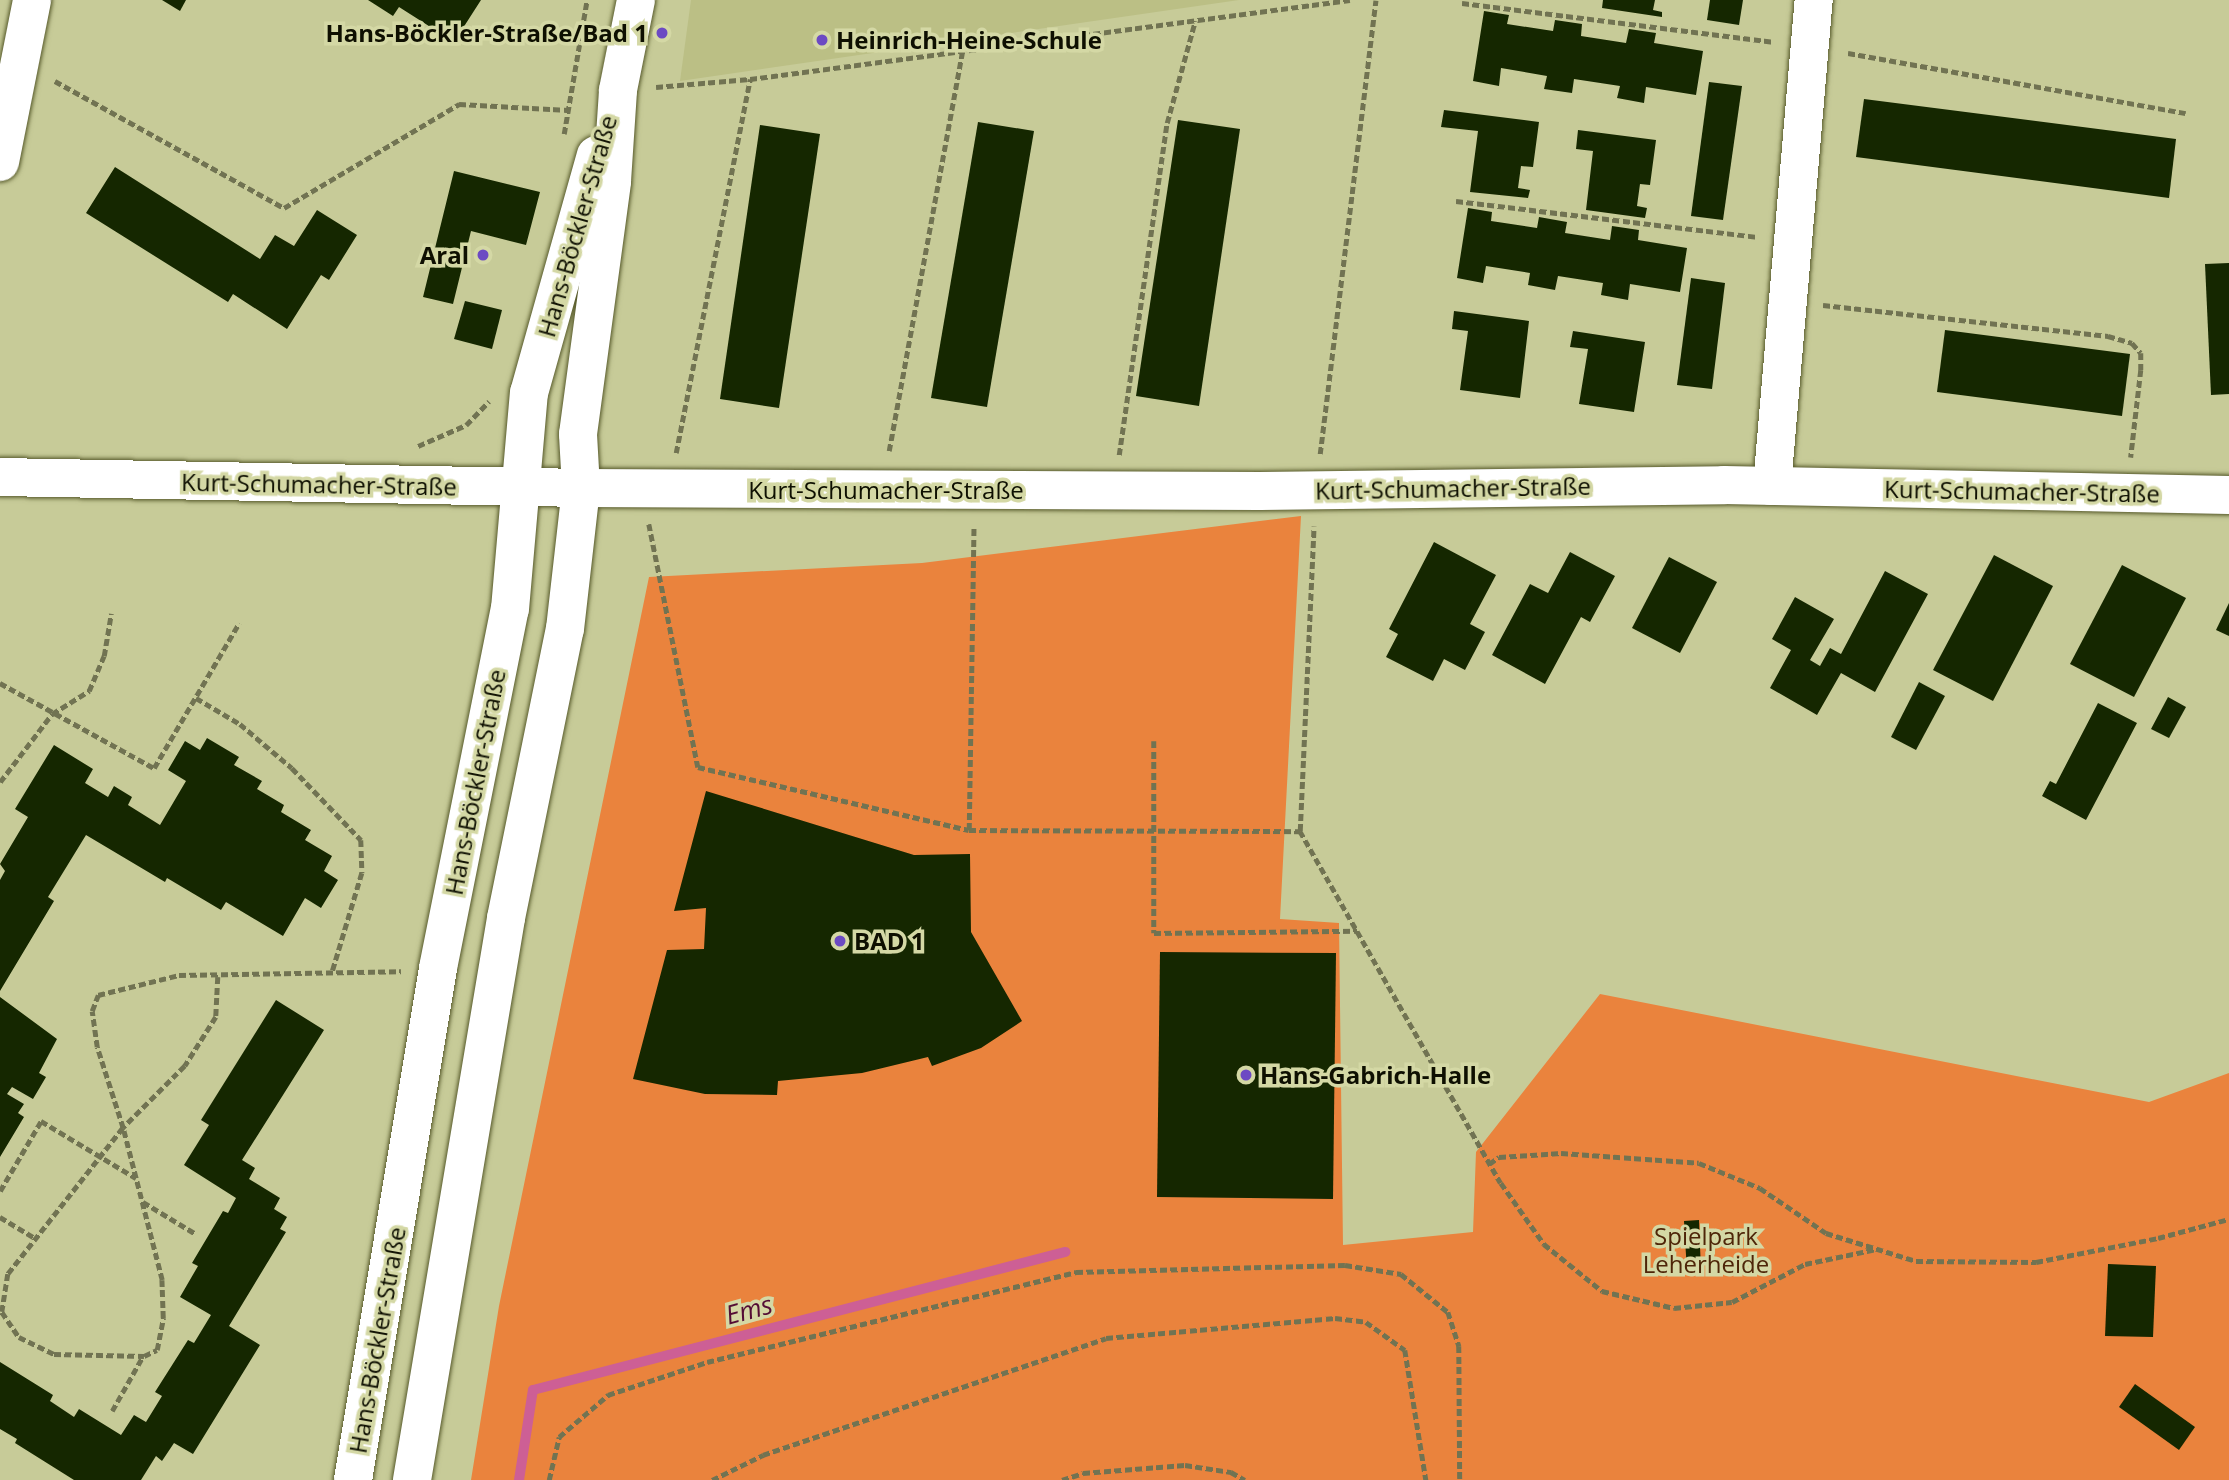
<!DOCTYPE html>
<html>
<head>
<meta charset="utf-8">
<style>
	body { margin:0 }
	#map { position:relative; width:2229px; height:1480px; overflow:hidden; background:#c7cb98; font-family:"Open Sans",sans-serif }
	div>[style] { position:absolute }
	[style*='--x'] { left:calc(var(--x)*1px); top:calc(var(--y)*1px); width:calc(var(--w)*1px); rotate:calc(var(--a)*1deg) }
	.built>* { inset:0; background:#bbbf85 }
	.green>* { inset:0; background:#ea833d }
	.stream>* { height:10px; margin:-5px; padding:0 5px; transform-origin:5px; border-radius:5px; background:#cd5f95 }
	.building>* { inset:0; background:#152700 }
	.path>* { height:4.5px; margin-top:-2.25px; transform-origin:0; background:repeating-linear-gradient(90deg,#717352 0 7px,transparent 0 10.5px) }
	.roads { filter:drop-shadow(0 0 2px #575a2b) drop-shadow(0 0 2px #575a2b) }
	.minor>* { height:38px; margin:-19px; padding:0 19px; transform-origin:19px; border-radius:19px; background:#fff }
	.tertiary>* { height:38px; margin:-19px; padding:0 19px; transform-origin:19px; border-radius:19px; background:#fff }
	.dots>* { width:19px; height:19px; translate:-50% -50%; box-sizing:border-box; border:4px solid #d4d8a5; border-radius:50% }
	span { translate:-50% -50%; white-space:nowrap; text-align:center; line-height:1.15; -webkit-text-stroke:7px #d4d8a5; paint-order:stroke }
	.poi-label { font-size:24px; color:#0e0f01; font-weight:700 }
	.right { translate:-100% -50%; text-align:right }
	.left { translate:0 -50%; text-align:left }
	.street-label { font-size:24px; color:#0e0f01 }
	.park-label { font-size:24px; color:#4e2508 }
	.water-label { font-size:26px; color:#540d35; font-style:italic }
</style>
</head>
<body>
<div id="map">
	<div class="built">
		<div style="clip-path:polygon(691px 0,1239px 0,680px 81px)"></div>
	</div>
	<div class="green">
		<div style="clip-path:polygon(1301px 516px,1280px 919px,1339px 923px,1343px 1245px,1473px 1232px,1476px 1152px,1600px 994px,2149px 1102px,2229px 1073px,2229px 1480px,471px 1480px,499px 1306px,649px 577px,922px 563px)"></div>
	</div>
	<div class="stream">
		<div style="--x:519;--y:1480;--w:91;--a:-81.2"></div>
		<div style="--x:533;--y:1390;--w:550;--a:-14.54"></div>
	</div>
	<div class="building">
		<div style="clip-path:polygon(162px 0,186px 0,180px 11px)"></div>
		<div style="clip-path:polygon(368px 0,481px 0,454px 42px,399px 7px,393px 16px)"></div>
		<div style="clip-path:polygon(1603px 0,1655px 0,1653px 10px,1662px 12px,1662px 17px,1602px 8px)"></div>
		<div style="clip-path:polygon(1710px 0,1743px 0,1739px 25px,1707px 20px)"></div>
		<div style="clip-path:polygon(1484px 11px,1509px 15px,1507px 24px,1553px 31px,1555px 20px,1582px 24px,1581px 36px,1626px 43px,1629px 29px,1656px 33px,1654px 43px,1703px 51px,1696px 95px,1646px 87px,1644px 103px,1617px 98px,1620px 86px,1574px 79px,1572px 93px,1544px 89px,1547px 76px,1501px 68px,1499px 86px,1473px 81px)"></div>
		<div style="clip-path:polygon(1709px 82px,1742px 86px,1723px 220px,1691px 216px)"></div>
		<div style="clip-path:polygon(1864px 99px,2176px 139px,2169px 198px,1856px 157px)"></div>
		<div style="clip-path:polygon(1444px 110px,1539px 122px,1533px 167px,1521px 166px,1518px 188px,1530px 190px,1528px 198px,1470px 192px,1478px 131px,1441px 127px)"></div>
		<div style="clip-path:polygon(1178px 120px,1240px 129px,1199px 406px,1136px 396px)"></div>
		<div style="clip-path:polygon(978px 122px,1034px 131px,987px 407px,931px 398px)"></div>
		<div style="clip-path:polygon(760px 125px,820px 134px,779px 408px,720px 399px)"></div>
		<div style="clip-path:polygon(1578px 130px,1656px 140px,1650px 185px,1640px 184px,1637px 206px,1647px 208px,1645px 218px,1586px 210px,1593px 151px,1576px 149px)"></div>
		<div style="clip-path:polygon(115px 167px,260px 259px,275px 235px,294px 246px,317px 210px,357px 235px,329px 280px,321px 275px,287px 329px,233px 294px,228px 302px,86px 213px)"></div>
		<div style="clip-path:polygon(454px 171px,540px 192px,526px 245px,471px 231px,453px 304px,423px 297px)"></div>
		<div style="clip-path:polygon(1468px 208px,1492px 212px,1491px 221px,1537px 228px,1539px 217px,1567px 222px,1565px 233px,1610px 240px,1612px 226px,1639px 230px,1638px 240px,1687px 248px,1680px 292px,1630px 284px,1628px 300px,1601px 295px,1603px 283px,1558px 276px,1555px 290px,1528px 285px,1530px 273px,1486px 266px,1483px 283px,1457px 278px)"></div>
		<div style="clip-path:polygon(2229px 263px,2229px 394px,2211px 395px,2205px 264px)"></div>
		<div style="clip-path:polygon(1691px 278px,1725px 283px,1712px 389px,1677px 385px)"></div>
		<div style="clip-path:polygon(465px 301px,502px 310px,492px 349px,454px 339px)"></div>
		<div style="clip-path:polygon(1454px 311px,1529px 321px,1520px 398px,1460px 390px,1468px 331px,1452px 329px)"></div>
		<div style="clip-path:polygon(1945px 330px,2130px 354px,2122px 416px,1937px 392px)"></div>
		<div style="clip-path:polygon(1573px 331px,1645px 342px,1634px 412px,1579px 404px,1588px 349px,1570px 347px)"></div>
		<div style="clip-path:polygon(1434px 542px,1496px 575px,1470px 624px,1485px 632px,1465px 670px,1444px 659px,1433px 681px,1386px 657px,1398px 634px,1389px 629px)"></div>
		<div style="clip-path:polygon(1570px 552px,1615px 576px,1590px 622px,1581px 617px,1545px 684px,1492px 655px,1530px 584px,1548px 593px)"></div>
		<div style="clip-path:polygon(1994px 555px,2053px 586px,1993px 701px,1933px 670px)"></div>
		<div style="clip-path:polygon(1669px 557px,1717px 582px,1680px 653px,1632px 628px)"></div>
		<div style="clip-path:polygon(2122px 565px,2186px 598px,2134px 697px,2070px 664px)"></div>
		<div style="clip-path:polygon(1885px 571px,1928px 594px,1875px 692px,1841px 673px,1817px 715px,1770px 688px,1791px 650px,1772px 639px,1795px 597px,1834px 619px,1810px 660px,1820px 666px,1830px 648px,1841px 654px)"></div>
		<div style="clip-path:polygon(2229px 603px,2229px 636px,2216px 630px)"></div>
		<div style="clip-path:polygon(1919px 682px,1945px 696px,1916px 750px,1891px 737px)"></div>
		<div style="clip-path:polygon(2168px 697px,2186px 707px,2169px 738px,2151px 729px)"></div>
		<div style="clip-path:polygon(2098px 703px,2137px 723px,2086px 820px,2042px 796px,2050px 781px,2056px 784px)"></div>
		<div style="clip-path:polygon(207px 738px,239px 757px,234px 765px,262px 781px,257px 789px,284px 805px,281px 812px,311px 830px,305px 840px,332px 856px,324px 871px,338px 880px,321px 908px,305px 898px,283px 936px,226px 902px,221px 910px,167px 878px,165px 882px,86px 835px,48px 897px,54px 901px,0 991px,0 880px,5px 871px,0 864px,28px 817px,15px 809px,54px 745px,93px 769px,85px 783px,108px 797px,114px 786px,132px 797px,128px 805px,160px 825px,186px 781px,168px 770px,185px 741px,200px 750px)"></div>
		<div style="clip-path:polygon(706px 791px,914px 855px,970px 854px,971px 932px,1022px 1021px,981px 1048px,932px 1066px,928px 1057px,862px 1073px,778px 1081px,777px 1095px,705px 1094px,633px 1079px,667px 950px,704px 949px,706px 908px,674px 911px)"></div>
		<div style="clip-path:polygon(1160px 952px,1336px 953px,1333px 1199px,1157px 1197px)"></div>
		<div style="clip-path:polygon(0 997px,57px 1039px,39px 1073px,46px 1077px,33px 1099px,12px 1087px,7px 1094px,24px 1104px,18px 1113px,24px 1117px,0 1157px)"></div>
		<div style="clip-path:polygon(276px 1000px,324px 1030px,242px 1160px,255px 1168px,249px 1179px,280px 1198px,274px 1209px,287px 1217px,280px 1229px,286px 1232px,229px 1326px,260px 1345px,193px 1454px,174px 1443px,162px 1461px,156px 1456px,141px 1480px,74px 1480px,15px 1443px,17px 1439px,0 1429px,0 1362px,53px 1395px,50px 1401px,74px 1417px,79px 1409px,121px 1435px,134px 1415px,146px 1422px,162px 1396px,155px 1392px,188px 1340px,194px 1343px,211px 1315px,180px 1297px,198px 1266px,192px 1263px,223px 1211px,228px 1213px,236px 1198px,184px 1165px,209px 1125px,201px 1120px)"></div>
		<div style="clip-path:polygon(1699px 1220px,1701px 1271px,1687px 1272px,1684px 1221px)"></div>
		<div style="clip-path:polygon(2108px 1264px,2156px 1266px,2153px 1337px,2105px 1336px)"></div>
		<div style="clip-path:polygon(2135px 1384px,2195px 1427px,2179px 1450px,2119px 1407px)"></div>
	</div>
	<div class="path">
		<div style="--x:1462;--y:3;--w:313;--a:7.1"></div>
		<div style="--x:1848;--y:53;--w:343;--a:10.1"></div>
		<div style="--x:55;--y:81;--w:262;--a:29"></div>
		<div style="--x:284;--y:208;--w:204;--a:-30.7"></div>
		<div style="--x:459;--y:104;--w:110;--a:3.1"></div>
		<div style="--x:656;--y:87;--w:94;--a:-4.9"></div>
		<div style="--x:750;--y:79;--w:605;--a:-7.5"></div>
		<div style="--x:564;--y:134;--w:136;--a:-80.3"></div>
		<div style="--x:1456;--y:201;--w:303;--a:6.8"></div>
		<div style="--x:1823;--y:305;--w:287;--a:6.2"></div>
		<div style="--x:2108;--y:336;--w:25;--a:16"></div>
		<div style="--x:2132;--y:343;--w:13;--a:48"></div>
		<div style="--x:2141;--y:353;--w:17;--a:90"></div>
		<div style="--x:2141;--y:370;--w:88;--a:96.6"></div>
		<div style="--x:418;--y:446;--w:52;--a:-23.6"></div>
		<div style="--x:466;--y:425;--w:33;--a:-46"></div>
		<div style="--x:889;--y:451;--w:406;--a:-79.6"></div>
		<div style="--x:676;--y:453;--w:381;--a:-78.8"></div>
		<div style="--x:1320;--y:454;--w:457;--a:-83"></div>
		<div style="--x:1119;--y:455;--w:335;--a:-81.8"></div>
		<div style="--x:1167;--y:123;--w:106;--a:-74.6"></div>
		<div style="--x:649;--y:524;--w:248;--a:78.6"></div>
		<div style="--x:698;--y:767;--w:278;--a:13.1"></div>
		<div style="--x:969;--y:830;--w:331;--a:0.2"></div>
		<div style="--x:1300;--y:831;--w:405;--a:60.3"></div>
		<div style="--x:1501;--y:1183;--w:75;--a:54.8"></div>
		<div style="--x:1544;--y:1244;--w:75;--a:39"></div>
		<div style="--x:1602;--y:1291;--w:74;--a:13.3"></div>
		<div style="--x:1674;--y:1308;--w:58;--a:-5.9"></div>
		<div style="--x:1732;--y:1302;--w:82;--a:-27.5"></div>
		<div style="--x:1805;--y:1264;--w:74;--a:-11.8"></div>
		<div style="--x:0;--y:683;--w:176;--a:28.9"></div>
		<div style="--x:154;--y:768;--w:168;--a:-59.6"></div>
		<div style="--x:196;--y:698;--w:51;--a:30.6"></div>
		<div style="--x:240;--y:724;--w:68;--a:40.2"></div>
		<div style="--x:292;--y:768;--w:100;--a:46.2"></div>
		<div style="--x:361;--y:840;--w:33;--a:88"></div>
		<div style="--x:362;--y:873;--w:104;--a:106.7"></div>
		<div style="--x:1154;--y:741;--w:192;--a:90"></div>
		<div style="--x:1154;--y:933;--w:203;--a:-0.6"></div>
		<div style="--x:0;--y:782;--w:86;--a:-52.6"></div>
		<div style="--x:52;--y:714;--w:44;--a:-31.9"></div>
		<div style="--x:89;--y:691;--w:38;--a:-67"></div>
		<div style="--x:104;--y:656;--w:43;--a:-80.5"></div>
		<div style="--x:969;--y:830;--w:304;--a:-89.1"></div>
		<div style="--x:1300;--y:831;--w:305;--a:-87.4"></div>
		<div style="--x:218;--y:977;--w:40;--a:92.9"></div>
		<div style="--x:216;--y:1017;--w:58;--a:122.3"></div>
		<div style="--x:185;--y:1066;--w:88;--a:135"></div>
		<div style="--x:123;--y:1128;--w:186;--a:128.2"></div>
		<div style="--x:8;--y:1274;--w:38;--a:99"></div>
		<div style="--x:2;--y:1312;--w:30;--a:56"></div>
		<div style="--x:19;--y:1337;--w:39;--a:26"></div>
		<div style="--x:54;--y:1354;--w:90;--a:1.3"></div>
		<div style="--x:144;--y:1356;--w:14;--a:-25"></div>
		<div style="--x:157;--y:1350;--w:33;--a:-79"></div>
		<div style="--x:163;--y:1318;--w:38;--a:-92"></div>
		<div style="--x:162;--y:1280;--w:157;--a:-104.4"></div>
		<div style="--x:123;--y:1128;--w:85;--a:-107.8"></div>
		<div style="--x:97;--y:1047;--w:36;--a:-98"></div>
		<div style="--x:92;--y:1011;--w:17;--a:-69"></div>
		<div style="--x:98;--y:995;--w:83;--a:-13.9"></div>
		<div style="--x:179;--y:975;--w:222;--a:-1"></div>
		<div style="--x:1489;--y:1164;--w:12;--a:-35"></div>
		<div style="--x:1499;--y:1157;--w:62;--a:-3.7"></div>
		<div style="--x:1561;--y:1153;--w:138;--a:4.1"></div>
		<div style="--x:1699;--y:1163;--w:66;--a:22.3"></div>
		<div style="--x:1760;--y:1188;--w:80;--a:34.3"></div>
		<div style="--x:1826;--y:1233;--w:94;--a:17.3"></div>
		<div style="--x:1916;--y:1261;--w:120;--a:0.5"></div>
		<div style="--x:2036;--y:1262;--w:124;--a:-11.1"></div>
		<div style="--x:2158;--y:1238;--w:73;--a:-15"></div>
		<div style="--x:0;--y:1191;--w:81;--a:-59.6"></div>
		<div style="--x:41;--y:1121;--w:111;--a:31"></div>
		<div style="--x:143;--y:1202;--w:62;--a:31.1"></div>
		<div style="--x:0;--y:1217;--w:41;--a:31"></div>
		<div style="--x:112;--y:1411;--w:63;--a:-60.6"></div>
		<div style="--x:549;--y:1480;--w:44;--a:-76.9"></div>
		<div style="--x:559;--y:1437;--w:65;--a:-40.6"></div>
		<div style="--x:608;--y:1395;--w:104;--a:-18.4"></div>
		<div style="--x:707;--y:1362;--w:380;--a:-13.7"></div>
		<div style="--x:1076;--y:1272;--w:269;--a:-1.5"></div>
		<div style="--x:1345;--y:1265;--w:57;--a:9.1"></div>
		<div style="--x:1401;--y:1274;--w:60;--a:39"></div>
		<div style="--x:1448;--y:1312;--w:36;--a:72"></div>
		<div style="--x:1459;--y:1346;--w:134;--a:89.6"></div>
		<div style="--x:712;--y:1480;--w:57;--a:-26.1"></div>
		<div style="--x:763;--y:1455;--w:362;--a:-18.8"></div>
		<div style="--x:1106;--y:1338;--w:230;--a:-5"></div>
		<div style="--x:1335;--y:1318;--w:31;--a:7"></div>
		<div style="--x:1366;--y:1322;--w:48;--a:35.7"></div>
		<div style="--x:1405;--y:1350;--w:132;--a:80.8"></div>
		<div style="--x:1062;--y:1480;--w:22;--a:-18"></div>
		<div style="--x:1083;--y:1473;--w:102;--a:-4.5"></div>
		<div style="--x:1185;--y:1465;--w:47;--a:8.7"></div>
		<div style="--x:1231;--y:1472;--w:16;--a:30"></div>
	</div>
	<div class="roads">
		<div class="minor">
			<div style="--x:0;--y:162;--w:165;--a:-78.8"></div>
			<div style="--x:1772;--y:486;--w:488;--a:-85.1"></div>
			<div style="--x:581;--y:488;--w:679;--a:0.25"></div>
			<div style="--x:1260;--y:491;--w:464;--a:-0.7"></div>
			<div style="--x:1724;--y:485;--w:505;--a:1.13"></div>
		</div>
		<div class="tertiary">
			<div style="--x:0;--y:477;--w:581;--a:1.08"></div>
			<div style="--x:353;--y:1480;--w:519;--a:-80.57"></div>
			<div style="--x:438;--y:968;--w:366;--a:-78.7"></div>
			<div style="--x:510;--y:609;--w:217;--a:-85"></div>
			<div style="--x:529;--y:393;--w:247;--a:-74.3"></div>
			<div style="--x:412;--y:1480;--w:570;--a:-80.5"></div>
			<div style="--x:506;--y:918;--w:295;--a:-78.5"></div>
			<div style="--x:565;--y:629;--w:142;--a:-83.5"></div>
			<div style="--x:581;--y:488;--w:54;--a:-93.2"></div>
			<div style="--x:578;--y:434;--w:255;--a:-82.3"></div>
			<div style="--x:612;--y:181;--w:91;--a:-86.2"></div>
			<div style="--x:618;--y:90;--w:92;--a:-78.7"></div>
		</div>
	</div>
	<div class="dots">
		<div style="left:662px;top:33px;background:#6c4ac3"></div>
		<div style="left:822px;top:40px;background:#6c4ac3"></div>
		<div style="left:483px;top:255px;background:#6c4ac3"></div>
		<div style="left:840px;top:941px;background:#6c4ac3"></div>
		<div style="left:1246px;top:1075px;background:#6c4ac3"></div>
	</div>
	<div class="poi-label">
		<span class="right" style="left:648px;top:33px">Hans-Böckler-Straße/Bad 1</span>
		<span class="left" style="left:836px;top:40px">Heinrich-Heine-Schule</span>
		<span class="right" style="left:469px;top:255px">Aral</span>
		<span class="left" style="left:854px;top:941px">BAD 1</span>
		<span class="left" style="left:1260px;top:1075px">Hans-Gabrich-Halle</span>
	</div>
	<div class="street-label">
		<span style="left:577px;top:226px;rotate:-74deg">Hans-Böckler-Straße</span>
		<span style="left:319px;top:484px;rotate:1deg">Kurt-Schumacher-Straße</span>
		<span style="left:1453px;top:488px;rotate:-1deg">Kurt-Schumacher-Straße</span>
		<span style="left:886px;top:490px">Kurt-Schumacher-Straße</span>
		<span style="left:2022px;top:491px;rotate:1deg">Kurt-Schumacher-Straße</span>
		<span style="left:475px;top:782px;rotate:-79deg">Hans-Böckler-Straße</span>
		<span style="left:377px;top:1340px;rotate:-80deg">Hans-Böckler-Straße</span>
	</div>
	<div class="park-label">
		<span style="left:1706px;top:1250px">Spielpark<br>Leherheide</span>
	</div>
	<div class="water-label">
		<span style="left:749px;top:1310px;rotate:-15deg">Ems</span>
	</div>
</div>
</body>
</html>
